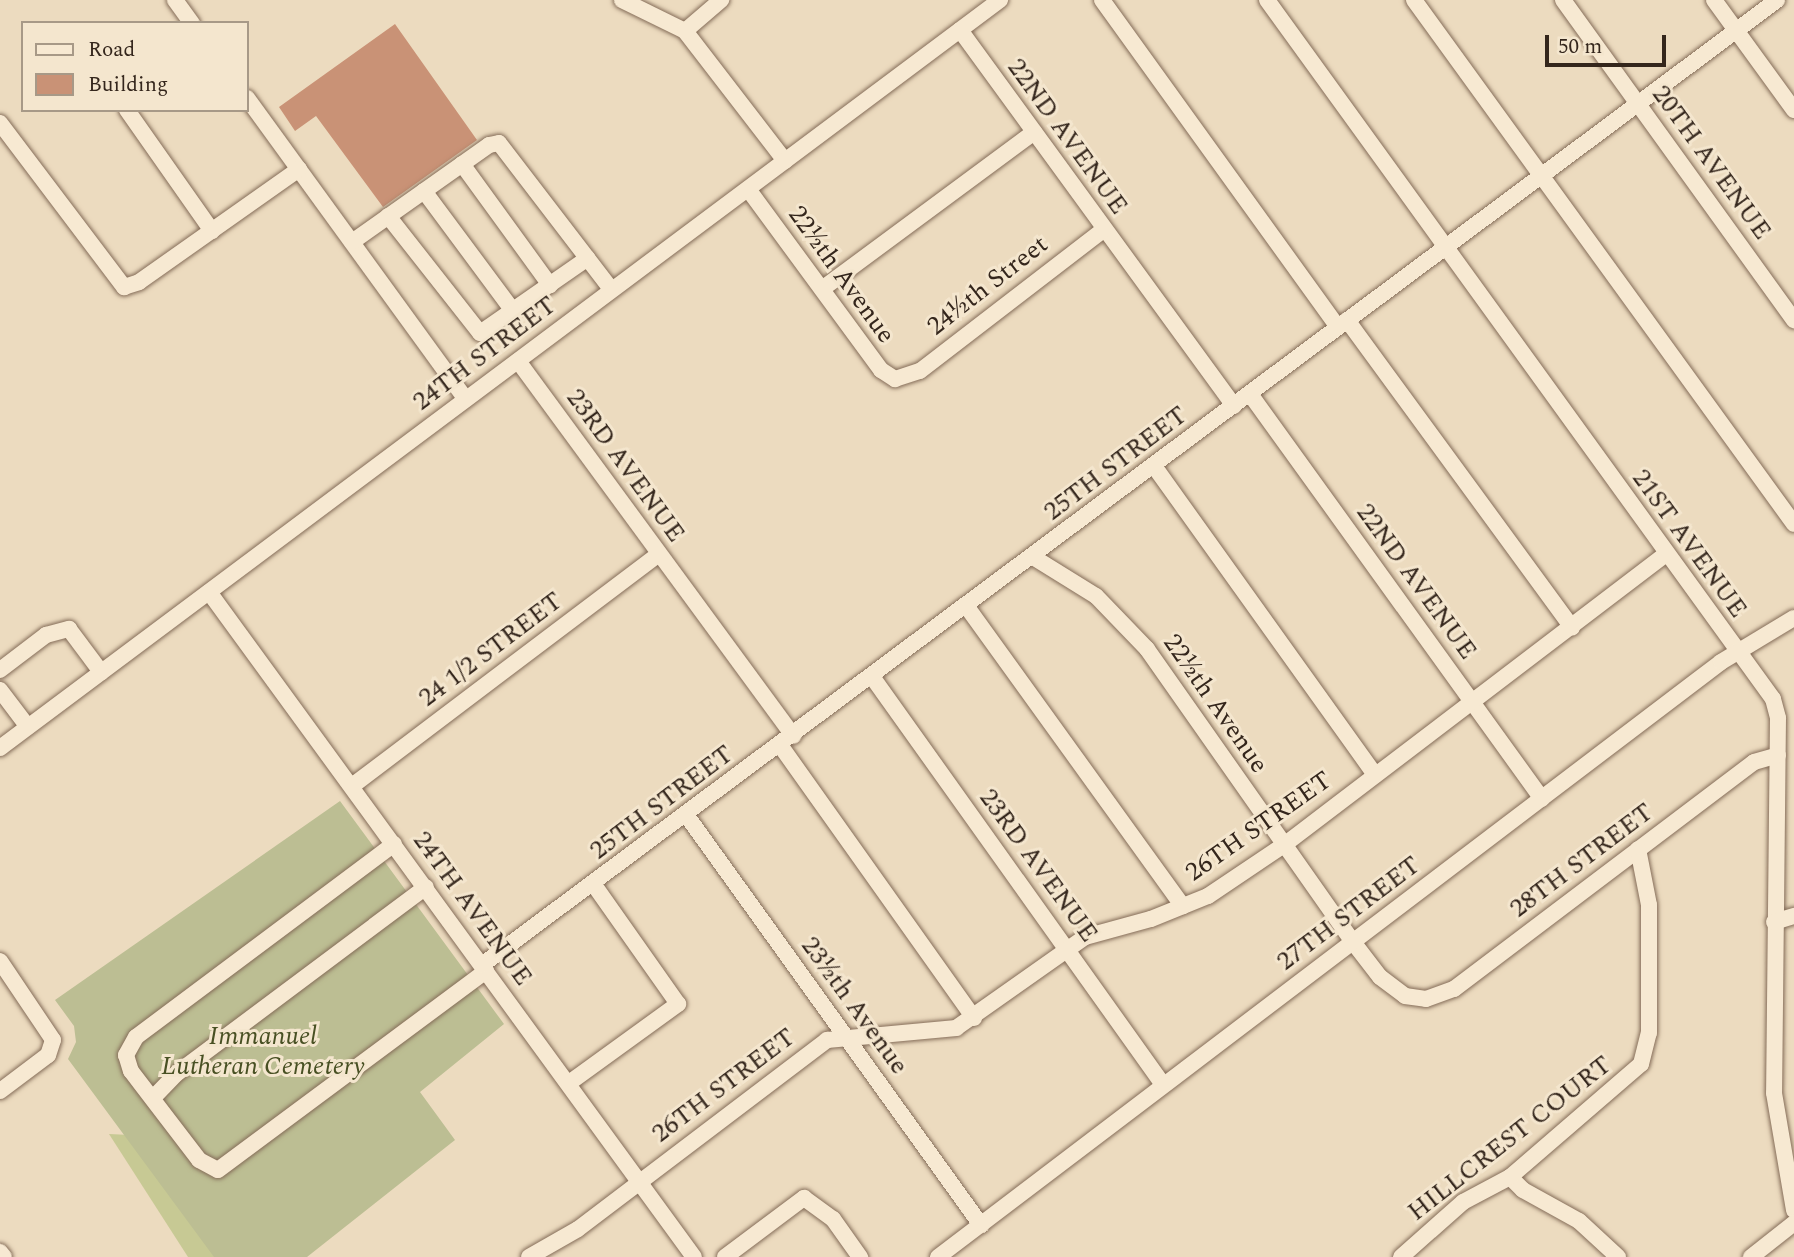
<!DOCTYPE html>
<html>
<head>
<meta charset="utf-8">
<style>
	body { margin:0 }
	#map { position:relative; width:1794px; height:1257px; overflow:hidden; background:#ecdbbf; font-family:Spectral,serif }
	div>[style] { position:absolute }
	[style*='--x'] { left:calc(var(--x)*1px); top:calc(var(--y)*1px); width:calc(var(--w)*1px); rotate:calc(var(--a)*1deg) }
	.green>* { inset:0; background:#c7c994 }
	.cemetery>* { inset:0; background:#bcbe93 }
	.building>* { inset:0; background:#c99276 }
	.roads { filter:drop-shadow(0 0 2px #846c58) drop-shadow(0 0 2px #846c58) }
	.minor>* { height:16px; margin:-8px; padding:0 8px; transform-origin:8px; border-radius:8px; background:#f7e9d2 }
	span { translate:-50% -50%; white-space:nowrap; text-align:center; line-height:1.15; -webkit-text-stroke:6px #f4e6ce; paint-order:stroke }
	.street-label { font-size:26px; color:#34261c }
	.park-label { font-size:26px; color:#485023; font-style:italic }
	.legend { position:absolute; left:21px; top:21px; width:228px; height:91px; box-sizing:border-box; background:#f4e6ce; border:2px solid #a79987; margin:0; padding:9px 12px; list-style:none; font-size:21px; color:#34261c }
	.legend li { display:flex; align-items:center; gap:14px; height:35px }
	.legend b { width:35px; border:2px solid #a79987 }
	.scale { position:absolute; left:1545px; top:35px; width:121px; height:32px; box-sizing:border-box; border:4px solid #34261c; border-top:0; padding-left:9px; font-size:21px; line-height:24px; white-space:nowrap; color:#34261c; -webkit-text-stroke:5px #f4e6ce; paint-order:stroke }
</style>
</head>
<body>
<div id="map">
	<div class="green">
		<div style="clip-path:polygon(109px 1134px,130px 1135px,225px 1257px,188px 1257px)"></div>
	</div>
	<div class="cemetery">
		<div style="clip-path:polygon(340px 801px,504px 1024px,420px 1092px,455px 1140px,307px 1257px,214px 1257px,68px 1059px,76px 1042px,74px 1026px,55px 1000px)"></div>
	</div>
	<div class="building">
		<div style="clip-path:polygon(395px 24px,477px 140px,383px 207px,316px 116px,295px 131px,279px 107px)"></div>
	</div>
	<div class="roads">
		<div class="minor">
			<div style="--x:175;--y:0;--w:29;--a:54"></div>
			<div style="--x:622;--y:0;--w:70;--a:26.2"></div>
			<div style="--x:685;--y:31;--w:164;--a:52.4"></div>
			<div style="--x:1102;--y:0;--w:403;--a:54.2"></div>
			<div style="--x:1267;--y:0;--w:863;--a:54.1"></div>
			<div style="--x:1773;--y:699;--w:20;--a:75"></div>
			<div style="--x:1778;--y:718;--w:375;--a:90.6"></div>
			<div style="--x:1774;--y:1093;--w:119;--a:80.3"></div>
			<div style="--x:1414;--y:0;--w:647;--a:54.05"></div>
			<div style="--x:1563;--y:0;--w:395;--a:54.2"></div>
			<div style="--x:1714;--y:0;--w:136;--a:54"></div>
			<div style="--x:960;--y:30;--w:465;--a:53.9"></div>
			<div style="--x:685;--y:31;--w:48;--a:-40.7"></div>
			<div style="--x:247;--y:98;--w:372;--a:54"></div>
			<div style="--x:127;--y:110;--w:148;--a:54.9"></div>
			<div style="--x:0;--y:123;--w:206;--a:52.9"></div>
			<div style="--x:124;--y:287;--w:16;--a:-18"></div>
			<div style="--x:139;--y:282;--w:196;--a:-35.2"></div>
			<div style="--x:462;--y:164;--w:150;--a:54"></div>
			<div style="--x:748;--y:189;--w:225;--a:53.7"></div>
			<div style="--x:881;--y:370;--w:17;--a:33"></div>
			<div style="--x:895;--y:379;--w:26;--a:-18"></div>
			<div style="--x:920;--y:371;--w:231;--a:-37.6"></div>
			<div style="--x:424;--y:191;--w:149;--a:53.4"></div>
			<div style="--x:388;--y:216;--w:149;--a:51.8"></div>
			<div style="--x:480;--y:333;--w:131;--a:-34.8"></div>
			<div style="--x:352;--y:242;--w:168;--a:-35.3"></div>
			<div style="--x:489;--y:145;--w:10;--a:-11"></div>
			<div style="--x:499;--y:143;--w:185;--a:52.5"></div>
			<div style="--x:822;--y:289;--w:264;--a:-36.5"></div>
			<div style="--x:1347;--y:320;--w:381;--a:53.8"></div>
			<div style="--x:518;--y:361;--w:465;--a:53.7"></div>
			<div style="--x:1250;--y:394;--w:499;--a:54.2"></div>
			<div style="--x:1154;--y:466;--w:380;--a:54.4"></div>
			<div style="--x:1033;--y:557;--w:74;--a:31.8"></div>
			<div style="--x:1096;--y:596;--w:74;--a:46.1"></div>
			<div style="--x:1147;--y:649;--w:358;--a:54.9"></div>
			<div style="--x:1353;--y:942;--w:44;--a:52.4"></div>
			<div style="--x:1380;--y:977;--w:31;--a:37"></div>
			<div style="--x:1405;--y:996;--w:21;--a:8"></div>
			<div style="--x:1426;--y:999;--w:30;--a:-20"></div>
			<div style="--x:1454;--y:989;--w:376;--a:-37.1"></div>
			<div style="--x:1754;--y:762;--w:25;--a:-16"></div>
			<div style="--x:209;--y:592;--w:823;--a:53.9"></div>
			<div style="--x:967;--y:607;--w:369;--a:54.2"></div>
			<div style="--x:0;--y:670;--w:58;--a:-37.3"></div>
			<div style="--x:46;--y:635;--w:24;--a:-15"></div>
			<div style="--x:69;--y:629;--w:54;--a:53.3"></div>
			<div style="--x:873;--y:678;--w:499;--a:54.5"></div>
			<div style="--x:0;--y:690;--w:46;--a:52.9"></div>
			<div style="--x:780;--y:745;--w:335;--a:54.6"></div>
			<div style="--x:0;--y:748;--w:1249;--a:-36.8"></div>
			<div style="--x:352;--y:786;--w:385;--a:-37.1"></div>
			<div style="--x:687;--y:816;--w:504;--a:54.29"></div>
			<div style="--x:394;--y:844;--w:322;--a:143.2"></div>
			<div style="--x:136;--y:1037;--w:21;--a:119"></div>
			<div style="--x:126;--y:1055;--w:17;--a:73"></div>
			<div style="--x:131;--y:1071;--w:112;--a:52.6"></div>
			<div style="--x:199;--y:1160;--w:21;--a:28"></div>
			<div style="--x:218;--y:1170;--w:334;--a:-36.6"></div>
			<div style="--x:1774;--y:922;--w:21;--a:-17"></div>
			<div style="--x:0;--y:961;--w:95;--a:56.1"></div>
			<div style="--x:53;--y:1040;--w:16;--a:108"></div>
			<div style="--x:48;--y:1055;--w:60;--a:143.1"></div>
			<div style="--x:482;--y:965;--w:1615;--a:-36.69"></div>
			<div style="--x:569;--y:1083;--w:135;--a:-35.9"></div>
			<div style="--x:678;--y:1004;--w:146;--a:-125.2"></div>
			<div style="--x:153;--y:1098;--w:33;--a:-46"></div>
			<div style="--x:176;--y:1074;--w:312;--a:-36.8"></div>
			<div style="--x:1510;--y:1177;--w:18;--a:45"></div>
			<div style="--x:1523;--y:1190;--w:64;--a:29"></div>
			<div style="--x:1579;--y:1221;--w:53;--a:42.7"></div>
			<div style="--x:0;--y:1252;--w:6;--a:51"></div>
			<div style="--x:529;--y:1257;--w:56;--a:-29.7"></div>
			<div style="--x:578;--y:1229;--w:313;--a:-37.2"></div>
			<div style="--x:827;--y:1040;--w:130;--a:-5.3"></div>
			<div style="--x:956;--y:1028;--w:158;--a:-35.2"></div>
			<div style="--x:1085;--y:937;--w:68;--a:-15.3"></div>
			<div style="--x:1151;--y:919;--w:61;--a:-22"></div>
			<div style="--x:1208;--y:896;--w:92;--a:-33.9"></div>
			<div style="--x:1284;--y:845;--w:480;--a:-37.3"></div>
			<div style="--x:725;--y:1257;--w:99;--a:-36.8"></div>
			<div style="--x:804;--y:1198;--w:36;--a:36"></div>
			<div style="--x:833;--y:1219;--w:47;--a:54.6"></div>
			<div style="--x:938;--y:1257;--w:983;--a:-37.23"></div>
			<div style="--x:1721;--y:662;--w:85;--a:-31.1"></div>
			<div style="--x:1401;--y:1257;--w:83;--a:-41.6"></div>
			<div style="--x:1463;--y:1202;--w:53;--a:-28"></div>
			<div style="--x:1510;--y:1177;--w:173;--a:-40.8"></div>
			<div style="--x:1641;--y:1064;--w:32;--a:-76"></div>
			<div style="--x:1649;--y:1033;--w:128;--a:-90"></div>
			<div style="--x:1649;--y:905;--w:57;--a:-101.1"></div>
			<div style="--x:1751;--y:1257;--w:55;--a:-38.3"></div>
		</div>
	</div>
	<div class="street-label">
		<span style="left:1067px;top:137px;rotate:54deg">22ND AVENUE</span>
		<span style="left:1711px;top:163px;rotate:54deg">20TH AVENUE</span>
		<span style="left:841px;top:275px;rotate:54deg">22½th Avenue</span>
		<span style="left:988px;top:286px;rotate:-38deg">24½th Street</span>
		<span style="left:485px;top:354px;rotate:-37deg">24TH STREET</span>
		<span style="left:1116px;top:464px;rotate:-37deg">25TH STREET</span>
		<span style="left:625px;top:466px;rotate:54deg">23RD AVENUE</span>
		<span style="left:1689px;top:544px;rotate:54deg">21ST AVENUE</span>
		<span style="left:1416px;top:582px;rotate:54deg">22ND AVENUE</span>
		<span style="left:491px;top:650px;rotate:-37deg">24 1/2 STREET</span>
		<span style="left:1215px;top:704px;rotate:55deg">22½th Avenue</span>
		<span style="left:662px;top:803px;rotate:-37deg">25TH STREET</span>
		<span style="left:1259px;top:827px;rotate:-35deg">26TH STREET</span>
		<span style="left:1582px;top:861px;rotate:-37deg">28TH STREET</span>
		<span style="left:1038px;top:866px;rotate:54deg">23RD AVENUE</span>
		<span style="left:472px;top:909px;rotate:54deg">24TH AVENUE</span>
		<span style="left:1349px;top:914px;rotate:-37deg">27TH STREET</span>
		<span style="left:854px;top:1006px;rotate:54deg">23½th Avenue</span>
		<span style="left:724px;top:1086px;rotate:-37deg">26TH STREET</span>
		<span style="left:1510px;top:1139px;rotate:-38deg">HILLCREST COURT</span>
	</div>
	<div class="park-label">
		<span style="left:263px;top:1052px">Immanuel<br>Lutheran Cemetery</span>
	</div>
	<ul class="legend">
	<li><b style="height:9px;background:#f7e9d2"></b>Road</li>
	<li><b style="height:19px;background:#c99276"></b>Building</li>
	</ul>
	<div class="scale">50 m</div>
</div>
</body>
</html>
